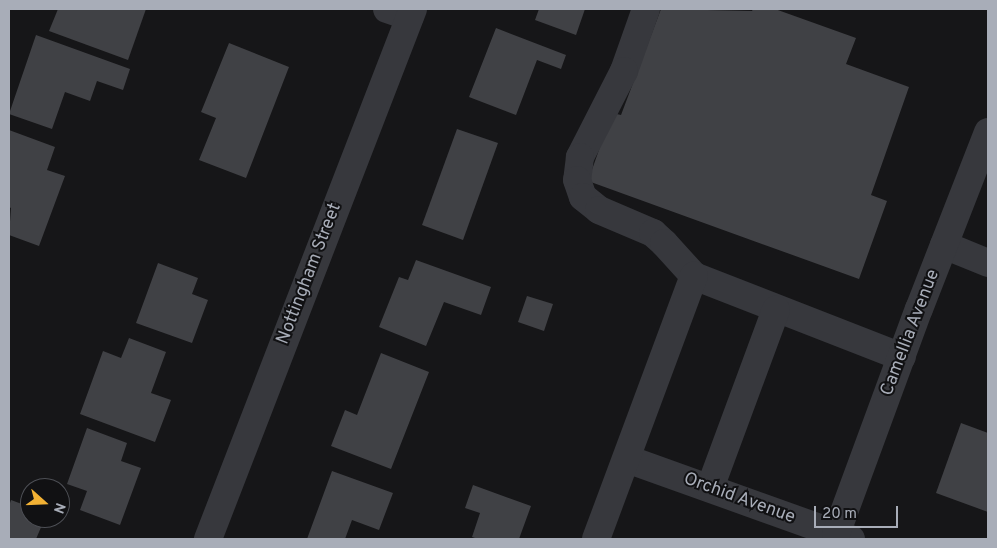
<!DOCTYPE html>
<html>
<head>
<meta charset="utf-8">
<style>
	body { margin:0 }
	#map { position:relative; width:997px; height:548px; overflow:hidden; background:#161618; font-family:Overpass,sans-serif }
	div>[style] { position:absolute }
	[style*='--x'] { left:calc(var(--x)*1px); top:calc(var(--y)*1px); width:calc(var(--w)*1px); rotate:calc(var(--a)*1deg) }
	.building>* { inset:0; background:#404145 }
	.minor>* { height:28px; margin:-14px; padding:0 14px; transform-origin:14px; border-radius:14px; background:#37383d }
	span { translate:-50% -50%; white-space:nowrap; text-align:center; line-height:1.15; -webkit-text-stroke:4px #111113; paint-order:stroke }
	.street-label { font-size:18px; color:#a8adb8 }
	.frame { position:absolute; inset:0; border:10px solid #a8adb8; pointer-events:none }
	.north { position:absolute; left:20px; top:478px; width:50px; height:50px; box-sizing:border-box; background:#111113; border:1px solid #4d4f55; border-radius:50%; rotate:110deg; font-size:14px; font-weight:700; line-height:20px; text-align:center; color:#a8adb8 }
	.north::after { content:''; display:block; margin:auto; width:18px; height:22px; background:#f2b134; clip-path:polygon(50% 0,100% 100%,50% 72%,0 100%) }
	.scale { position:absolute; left:814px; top:506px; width:84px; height:22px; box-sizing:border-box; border:2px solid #a8adb8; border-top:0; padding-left:6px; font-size:15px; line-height:18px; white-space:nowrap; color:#a8adb8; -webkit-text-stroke:4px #111113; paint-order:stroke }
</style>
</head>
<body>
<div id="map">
	<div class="building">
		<div style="clip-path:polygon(58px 9px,146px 9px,128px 60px,49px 31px)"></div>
		<div style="clip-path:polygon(539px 9px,585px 9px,576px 35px,535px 20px)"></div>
		<div style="clip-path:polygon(661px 9px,752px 11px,753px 9px,775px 9px,856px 38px,846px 64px,909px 87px,871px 195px,887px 201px,859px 279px,588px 181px,612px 113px,621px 115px)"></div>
		<div style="clip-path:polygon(496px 28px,566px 55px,561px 69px,537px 60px,516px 115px,469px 97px)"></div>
		<div style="clip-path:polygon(36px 35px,130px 69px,123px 90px,97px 81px,90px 101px,65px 92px,52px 129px,9px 114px)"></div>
		<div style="clip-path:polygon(229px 43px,289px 67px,246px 178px,199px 160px,216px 118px,201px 112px)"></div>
		<div style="clip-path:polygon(457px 129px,498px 143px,463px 240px,422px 225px)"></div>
		<div style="clip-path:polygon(9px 130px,55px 147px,47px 170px,65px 176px,39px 246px,9px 235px,11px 208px,9px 207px)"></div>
		<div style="clip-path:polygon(416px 260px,491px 287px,481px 315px,444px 302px,426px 346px,379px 327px,399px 277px,408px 280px)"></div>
		<div style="clip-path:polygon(158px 263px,198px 278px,192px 294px,208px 300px,192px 343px,136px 323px)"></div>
		<div style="clip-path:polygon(527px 296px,553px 304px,544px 331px,518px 322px)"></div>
		<div style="clip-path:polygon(129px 338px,166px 352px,151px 393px,171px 400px,155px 442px,80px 414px,103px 351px,121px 358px)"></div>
		<div style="clip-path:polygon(381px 353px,429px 372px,391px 469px,331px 446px,345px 410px,357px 415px)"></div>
		<div style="clip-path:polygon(961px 423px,988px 433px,988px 512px,936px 493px)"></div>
		<div style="clip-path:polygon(87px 428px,127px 443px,121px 461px,141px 468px,120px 525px,80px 510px,87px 491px,67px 484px)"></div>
		<div style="clip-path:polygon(332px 471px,393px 493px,379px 530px,352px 520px,345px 539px,307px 539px)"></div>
		<div style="clip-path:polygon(473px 485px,531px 506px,519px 539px,478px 539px,472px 537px,480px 513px,465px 508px)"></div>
		<div style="clip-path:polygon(11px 500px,30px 507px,30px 518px,45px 518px,36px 539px,9px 538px,9px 506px)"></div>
	</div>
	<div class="minor">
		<div style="--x:387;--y:9;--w:24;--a:19"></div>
		<div style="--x:646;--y:9;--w:66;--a:109.5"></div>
		<div style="--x:624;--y:71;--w:97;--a:117.1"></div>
		<div style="--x:580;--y:157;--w:23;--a:97"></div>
		<div style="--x:577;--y:180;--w:18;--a:71"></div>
		<div style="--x:583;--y:197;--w:21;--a:39"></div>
		<div style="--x:599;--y:210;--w:59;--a:23.1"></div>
		<div style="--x:653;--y:233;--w:15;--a:42"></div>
		<div style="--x:664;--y:243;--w:45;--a:47.7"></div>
		<div style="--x:694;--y:276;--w:223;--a:21.3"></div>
		<div style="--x:944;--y:245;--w:48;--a:22.2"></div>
		<div style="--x:627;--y:459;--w:238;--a:19.7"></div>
		<div style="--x:710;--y:488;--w:190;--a:-69.7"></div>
		<div style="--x:836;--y:534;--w:240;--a:-69.8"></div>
		<div style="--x:919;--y:309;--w:190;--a:-68.7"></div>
		<div style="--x:208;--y:539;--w:568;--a:-68.85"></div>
		<div style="--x:596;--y:539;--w:281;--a:-69.6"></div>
	</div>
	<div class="street-label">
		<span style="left:310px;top:274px;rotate:-69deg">Nottingham Street</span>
		<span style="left:911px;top:333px;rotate:-69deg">Camellia Avenue</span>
		<span style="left:739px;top:499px;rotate:20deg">Orchid Avenue</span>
	</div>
	<div class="frame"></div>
	<div class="north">N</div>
	<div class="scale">20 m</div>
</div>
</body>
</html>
